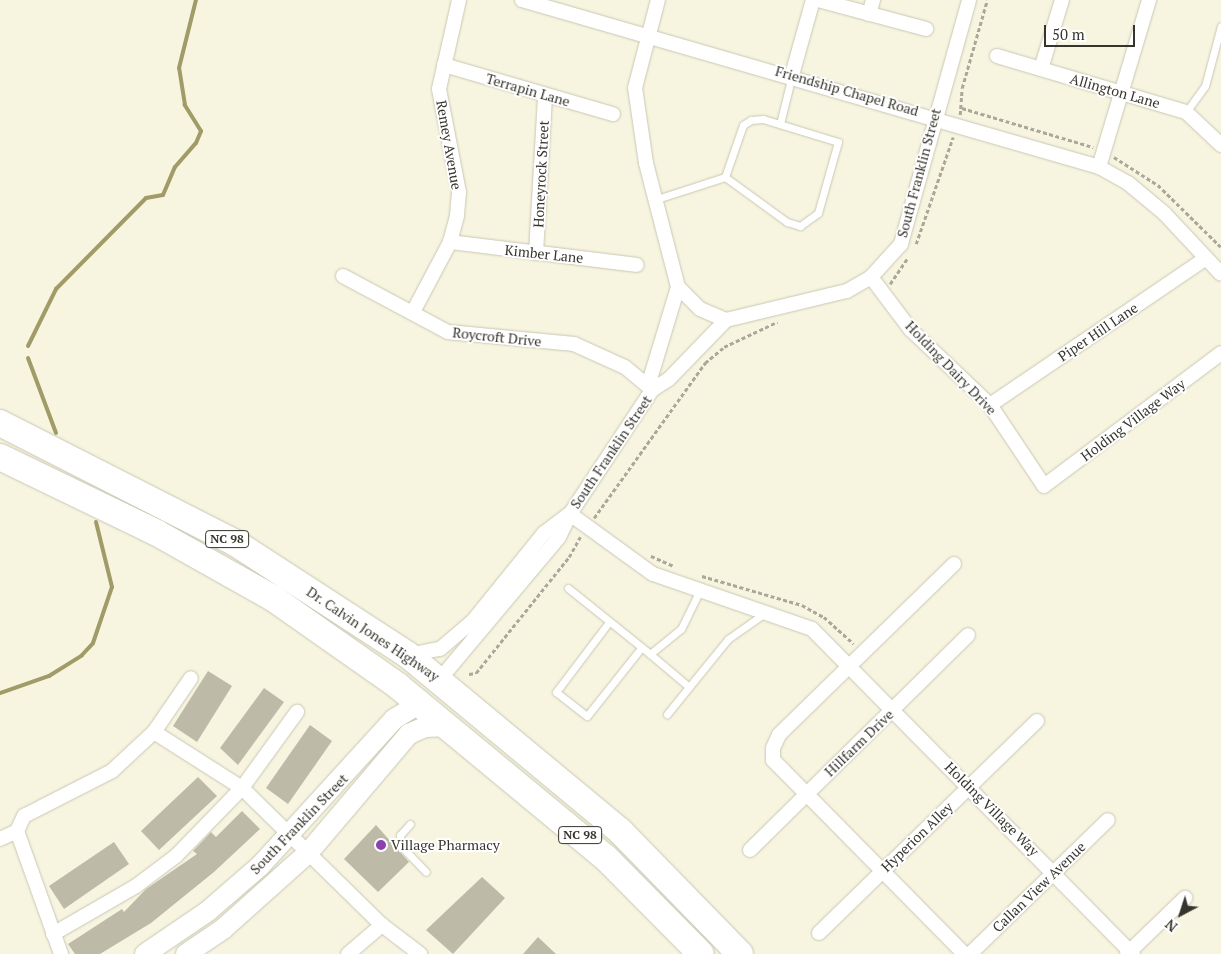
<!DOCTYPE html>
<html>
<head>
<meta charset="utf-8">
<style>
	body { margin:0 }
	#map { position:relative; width:1221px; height:954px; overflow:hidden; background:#f7f5e0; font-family:"PT Serif",serif }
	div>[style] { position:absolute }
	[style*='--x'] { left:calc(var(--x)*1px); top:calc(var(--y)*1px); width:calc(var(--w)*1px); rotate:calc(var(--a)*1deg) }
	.stream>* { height:4px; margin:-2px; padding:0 2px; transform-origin:2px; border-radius:2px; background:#a09b67 }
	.building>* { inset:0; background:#bdbba7 }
	.path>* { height:2.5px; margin-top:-1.25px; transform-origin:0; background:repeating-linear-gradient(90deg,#aaa999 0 4px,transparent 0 6.5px) }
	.roads { filter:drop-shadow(0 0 1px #c9c7b3) drop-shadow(0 0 1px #c9c7b3) }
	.lane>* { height:7px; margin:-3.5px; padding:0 3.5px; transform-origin:3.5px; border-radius:3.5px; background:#fff }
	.street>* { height:14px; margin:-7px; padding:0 7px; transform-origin:7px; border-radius:7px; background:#fff }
	.secondary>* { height:20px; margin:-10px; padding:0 10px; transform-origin:10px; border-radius:10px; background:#fff }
	.highway>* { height:26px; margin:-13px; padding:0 13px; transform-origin:13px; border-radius:13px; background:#fff }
	.dots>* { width:14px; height:14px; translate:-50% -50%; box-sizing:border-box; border:2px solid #fff; border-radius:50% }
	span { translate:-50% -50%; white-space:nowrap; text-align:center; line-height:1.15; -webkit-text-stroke:4px #fff; paint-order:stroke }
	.shield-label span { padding:1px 4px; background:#fff; border:1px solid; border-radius:4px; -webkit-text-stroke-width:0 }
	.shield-label { font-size:12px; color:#36352d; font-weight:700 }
	.street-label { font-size:14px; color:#36352d }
	.poi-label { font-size:14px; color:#36352d }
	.left { translate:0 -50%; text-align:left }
	.north { position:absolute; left:1156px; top:889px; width:50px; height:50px; -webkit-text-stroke:4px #fff; paint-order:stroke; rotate:220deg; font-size:14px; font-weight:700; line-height:20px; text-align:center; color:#36352d }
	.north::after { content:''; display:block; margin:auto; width:18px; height:22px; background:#36352d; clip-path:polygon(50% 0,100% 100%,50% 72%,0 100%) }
	.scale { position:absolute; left:1044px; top:25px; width:91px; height:22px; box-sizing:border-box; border:2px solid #36352d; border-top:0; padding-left:6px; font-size:15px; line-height:18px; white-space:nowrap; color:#36352d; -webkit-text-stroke:4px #fff; paint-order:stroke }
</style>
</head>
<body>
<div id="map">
	<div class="stream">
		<div style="--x:28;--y:346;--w:64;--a:-63.8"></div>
		<div style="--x:56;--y:289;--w:128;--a:-45.3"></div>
		<div style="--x:146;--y:198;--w:17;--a:-10"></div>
		<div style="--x:163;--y:195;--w:30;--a:-67"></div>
		<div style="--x:175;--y:167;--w:32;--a:-49"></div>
		<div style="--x:196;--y:143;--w:13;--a:-67"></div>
		<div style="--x:201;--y:131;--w:31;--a:-122"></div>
		<div style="--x:185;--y:105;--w:37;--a:-99"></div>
		<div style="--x:179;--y:68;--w:70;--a:-76"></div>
		<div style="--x:28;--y:358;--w:80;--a:69.5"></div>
		<div style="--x:0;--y:693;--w:52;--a:-19.1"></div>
		<div style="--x:49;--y:676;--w:39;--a:-32"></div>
		<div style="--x:82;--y:655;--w:16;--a:-47"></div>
		<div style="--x:93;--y:643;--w:59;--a:-71.3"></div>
		<div style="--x:112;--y:587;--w:67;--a:-103.8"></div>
	</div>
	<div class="building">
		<div style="clip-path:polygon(208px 671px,232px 686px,197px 742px,173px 726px)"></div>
		<div style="clip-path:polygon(264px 688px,284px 702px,238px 765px,220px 748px)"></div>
		<div style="clip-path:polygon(310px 725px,332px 741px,288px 804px,266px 788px)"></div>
		<div style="clip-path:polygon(198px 777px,217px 796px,159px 850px,141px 831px)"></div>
		<div style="clip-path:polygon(242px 811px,260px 829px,214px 872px,151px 923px,100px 954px,75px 954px,68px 944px,122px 909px,124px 912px,146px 889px,197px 854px,193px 851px,211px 832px,216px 837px)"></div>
		<div style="clip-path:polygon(376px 825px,409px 862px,378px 892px,344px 859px)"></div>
		<div style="clip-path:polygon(114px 842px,129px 864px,64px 909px,49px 886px)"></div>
		<div style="clip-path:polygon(482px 877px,505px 898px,453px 954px,426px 930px)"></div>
		<div style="clip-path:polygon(538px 937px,556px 954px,523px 954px)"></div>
	</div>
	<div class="path">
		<div style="--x:962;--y:108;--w:137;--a:16.6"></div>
		<div style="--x:960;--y:115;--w:27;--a:-86"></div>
		<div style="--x:962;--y:88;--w:91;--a:-74.1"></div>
		<div style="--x:1114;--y:157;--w:52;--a:32.5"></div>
		<div style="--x:1158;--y:185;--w:88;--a:44.5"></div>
		<div style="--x:916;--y:244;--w:113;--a:-70.9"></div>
		<div style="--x:890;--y:284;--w:32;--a:-56"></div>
		<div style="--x:594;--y:518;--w:191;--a:-54.4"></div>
		<div style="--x:705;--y:363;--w:25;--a:-40"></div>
		<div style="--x:724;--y:347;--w:59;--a:-25.3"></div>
		<div style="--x:651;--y:556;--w:24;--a:24"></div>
		<div style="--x:702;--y:576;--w:104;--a:16.2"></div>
		<div style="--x:802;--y:605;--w:25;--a:29"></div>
		<div style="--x:824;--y:617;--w:40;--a:42"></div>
		<div style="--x:469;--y:674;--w:7;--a:-8"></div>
		<div style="--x:476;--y:673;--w:149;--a:-51.3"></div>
		<div style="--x:569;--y:557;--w:23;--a:-61"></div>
	</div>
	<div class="roads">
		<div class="lane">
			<div style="--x:1186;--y:112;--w:32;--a:-54"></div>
			<div style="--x:1205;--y:86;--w:62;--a:-75.1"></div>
			<div style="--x:780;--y:124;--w:50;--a:-76.2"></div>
			<div style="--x:657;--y:199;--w:71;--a:-17.9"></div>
			<div style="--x:725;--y:177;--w:77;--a:36"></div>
			<div style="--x:787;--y:222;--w:14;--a:17"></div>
			<div style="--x:800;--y:226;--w:22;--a:-36"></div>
			<div style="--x:818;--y:213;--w:74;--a:-74.3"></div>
			<div style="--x:838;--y:142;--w:78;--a:-163"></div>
			<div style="--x:763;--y:119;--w:12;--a:175"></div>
			<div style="--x:751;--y:120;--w:9;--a:148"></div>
			<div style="--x:743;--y:125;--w:55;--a:109.1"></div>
			<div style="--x:568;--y:588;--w:105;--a:38.8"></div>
			<div style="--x:650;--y:654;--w:40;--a:-39"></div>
			<div style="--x:681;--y:629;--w:43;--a:-64"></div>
			<div style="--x:609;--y:622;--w:88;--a:127.1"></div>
			<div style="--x:556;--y:692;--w:39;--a:38"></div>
			<div style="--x:587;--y:716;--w:87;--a:-51.5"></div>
			<div style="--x:650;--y:654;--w:51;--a:40.2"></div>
			<div style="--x:689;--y:687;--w:35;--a:129"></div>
			<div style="--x:689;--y:687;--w:62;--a:-50.9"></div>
			<div style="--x:728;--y:639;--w:45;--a:-35.1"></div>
			<div style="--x:410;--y:824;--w:15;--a:132"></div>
			<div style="--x:400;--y:835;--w:10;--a:90"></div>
			<div style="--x:400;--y:845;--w:37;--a:46"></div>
		</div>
		<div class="street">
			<div style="--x:522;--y:0;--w:601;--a:16.14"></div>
			<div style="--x:1099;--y:167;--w:33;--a:29"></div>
			<div style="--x:1128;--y:183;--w:47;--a:39.8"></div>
			<div style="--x:1164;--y:213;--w:83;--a:46.9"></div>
			<div style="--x:818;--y:0;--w:112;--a:15"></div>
			<div style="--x:869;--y:14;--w:15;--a:-74"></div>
			<div style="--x:997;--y:56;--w:197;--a:16.5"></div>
			<div style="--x:1186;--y:112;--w:48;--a:43.3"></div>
			<div style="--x:444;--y:65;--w:176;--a:16.2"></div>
			<div style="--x:1041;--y:69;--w:72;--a:-73.1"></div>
			<div style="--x:792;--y:75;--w:78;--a:-74.4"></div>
			<div style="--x:1099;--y:167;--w:174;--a:-73.3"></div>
			<div style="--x:450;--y:242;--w:188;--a:7"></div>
			<div style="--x:536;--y:253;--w:158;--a:-86.7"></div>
			<div style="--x:343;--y:276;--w:119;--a:28.1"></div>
			<div style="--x:448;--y:332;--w:127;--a:5.4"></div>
			<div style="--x:574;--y:344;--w:56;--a:24.3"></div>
			<div style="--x:625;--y:367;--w:35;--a:40"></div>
			<div style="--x:871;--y:277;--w:66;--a:53"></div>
			<div style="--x:911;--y:330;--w:109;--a:43.5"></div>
			<div style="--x:990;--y:405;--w:97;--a:56.3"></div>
			<div style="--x:1044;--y:486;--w:221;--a:-36.9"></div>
			<div style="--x:678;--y:287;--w:31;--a:45"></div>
			<div style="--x:700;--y:309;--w:28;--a:23"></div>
			<div style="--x:413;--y:312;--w:79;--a:-62.1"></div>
			<div style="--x:450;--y:242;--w:28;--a:-75"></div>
			<div style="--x:457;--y:215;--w:23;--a:-85"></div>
			<div style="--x:459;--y:192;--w:105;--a:-101"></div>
			<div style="--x:439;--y:89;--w:91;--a:-77.3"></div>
			<div style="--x:652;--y:390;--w:14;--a:-94"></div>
			<div style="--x:651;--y:376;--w:93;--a:-73.1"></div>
			<div style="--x:678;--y:287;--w:128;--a:-104.5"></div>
			<div style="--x:646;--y:163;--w:76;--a:-98.3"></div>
			<div style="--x:635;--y:88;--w:91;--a:-75.4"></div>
			<div style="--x:990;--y:405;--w:261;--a:-34.2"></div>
			<div style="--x:570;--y:514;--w:102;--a:35.9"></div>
			<div style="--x:653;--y:574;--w:168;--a:19.1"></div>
			<div style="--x:812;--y:629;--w:457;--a:45.4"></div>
			<div style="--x:954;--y:564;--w:245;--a:135.7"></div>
			<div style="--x:779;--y:735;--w:14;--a:115"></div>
			<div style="--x:773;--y:748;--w:12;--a:90"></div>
			<div style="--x:773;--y:760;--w:272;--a:45.4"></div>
			<div style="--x:408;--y:655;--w:33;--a:-11"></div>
			<div style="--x:440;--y:649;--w:43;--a:-40.3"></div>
			<div style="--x:473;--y:621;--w:113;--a:-51.1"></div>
			<div style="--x:544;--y:533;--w:31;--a:-37"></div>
			<div style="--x:440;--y:679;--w:185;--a:-50"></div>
			<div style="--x:559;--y:537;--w:25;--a:-64"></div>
			<div style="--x:570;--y:514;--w:149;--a:-56.5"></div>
			<div style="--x:652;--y:390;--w:20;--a:-33"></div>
			<div style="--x:669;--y:379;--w:82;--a:-46"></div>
			<div style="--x:726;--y:320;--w:124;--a:-13.5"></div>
			<div style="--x:847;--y:291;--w:28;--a:-30"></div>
			<div style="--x:871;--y:277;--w:45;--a:-47.7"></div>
			<div style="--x:901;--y:244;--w:253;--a:-74.4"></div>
			<div style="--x:154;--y:732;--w:104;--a:32.5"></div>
			<div style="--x:242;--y:788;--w:196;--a:44.4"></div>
			<div style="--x:382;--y:925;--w:48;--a:37.3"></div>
			<div style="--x:17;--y:831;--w:131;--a:70.3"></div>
			<div style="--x:0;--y:839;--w:19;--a:-25"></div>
			<div style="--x:17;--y:831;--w:17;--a:-65"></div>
			<div style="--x:24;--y:816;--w:99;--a:-27.1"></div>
			<div style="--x:112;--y:771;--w:57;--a:-42.9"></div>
			<div style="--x:154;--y:732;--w:65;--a:-55.6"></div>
			<div style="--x:750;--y:850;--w:306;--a:-44.6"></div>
			<div style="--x:819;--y:933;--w:304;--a:-44.2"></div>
			<div style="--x:53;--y:934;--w:96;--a:-30"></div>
			<div style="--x:136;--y:886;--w:50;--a:-36.9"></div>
			<div style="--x:176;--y:856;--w:95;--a:-45.9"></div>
			<div style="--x:242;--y:788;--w:94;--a:-54.1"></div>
			<div style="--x:348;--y:954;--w:45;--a:-40.5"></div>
			<div style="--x:970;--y:954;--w:192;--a:-44.2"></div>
			<div style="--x:1127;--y:954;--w:81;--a:-44"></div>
		</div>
		<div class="secondary">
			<div style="--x:145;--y:954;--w:76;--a:-34.3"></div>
			<div style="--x:208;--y:911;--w:69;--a:-40.9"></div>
			<div style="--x:260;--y:866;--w:199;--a:-47.6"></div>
			<div style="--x:394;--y:719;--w:31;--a:-31"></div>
			<div style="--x:186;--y:954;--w:45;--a:-34"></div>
			<div style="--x:223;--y:929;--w:114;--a:-41.8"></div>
			<div style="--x:308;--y:853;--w:156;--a:-49.7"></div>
			<div style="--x:409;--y:734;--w:17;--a:-24"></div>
			<div style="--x:425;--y:727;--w:25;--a:-2"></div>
		</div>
		<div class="highway">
			<div style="--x:0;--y:423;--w:263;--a:27"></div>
			<div style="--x:234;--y:542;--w:207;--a:33"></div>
			<div style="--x:408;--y:655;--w:276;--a:39.7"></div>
			<div style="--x:620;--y:831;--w:172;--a:45.7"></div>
			<div style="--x:0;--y:457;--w:174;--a:25.8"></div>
			<div style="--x:157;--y:533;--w:133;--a:29.3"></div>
			<div style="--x:273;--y:598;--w:153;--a:35.1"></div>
			<div style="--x:398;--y:686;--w:268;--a:39.6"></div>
			<div style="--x:605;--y:857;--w:136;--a:45.3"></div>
		</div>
	</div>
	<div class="dots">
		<div style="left:381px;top:845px;background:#8c40b1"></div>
	</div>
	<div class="shield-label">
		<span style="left:227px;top:539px">NC 98</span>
		<span style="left:580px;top:835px">NC 98</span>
	</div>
	<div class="street-label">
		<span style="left:528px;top:90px;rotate:16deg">Terrapin Lane</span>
		<span style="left:847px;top:91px;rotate:16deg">Friendship Chapel Road</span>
		<span style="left:1115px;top:91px;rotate:16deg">Allington Lane</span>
		<span style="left:449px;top:145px;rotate:80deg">Remey Avenue</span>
		<span style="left:919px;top:173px;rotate:-75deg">South Franklin Street</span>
		<span style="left:541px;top:174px;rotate:-87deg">Honeyrock Street</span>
		<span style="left:544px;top:254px;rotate:6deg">Kimber Lane</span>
		<span style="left:1098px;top:332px;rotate:-34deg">Piper Hill Lane</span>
		<span style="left:497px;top:337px;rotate:6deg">Roycroft Drive</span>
		<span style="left:951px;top:368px;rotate:46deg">Holding Dairy Drive</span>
		<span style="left:1133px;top:420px;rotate:-37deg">Holding Village Way</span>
		<span style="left:611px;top:452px;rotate:-56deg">South Franklin Street</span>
		<span style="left:373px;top:634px;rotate:34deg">Dr. Calvin Jones Highway</span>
		<span style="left:859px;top:743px;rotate:-44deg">Hillfarm Drive</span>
		<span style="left:992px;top:809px;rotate:45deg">Holding Village Way</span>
		<span style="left:299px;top:824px;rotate:-46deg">South Franklin Street</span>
		<span style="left:917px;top:837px;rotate:-44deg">Hyperion Alley</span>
		<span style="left:1039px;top:887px;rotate:-44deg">Callan View Avenue</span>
	</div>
	<div class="poi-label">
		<span class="left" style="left:391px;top:845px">Village Pharmacy</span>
	</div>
	<div class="north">N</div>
	<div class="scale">50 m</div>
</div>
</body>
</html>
